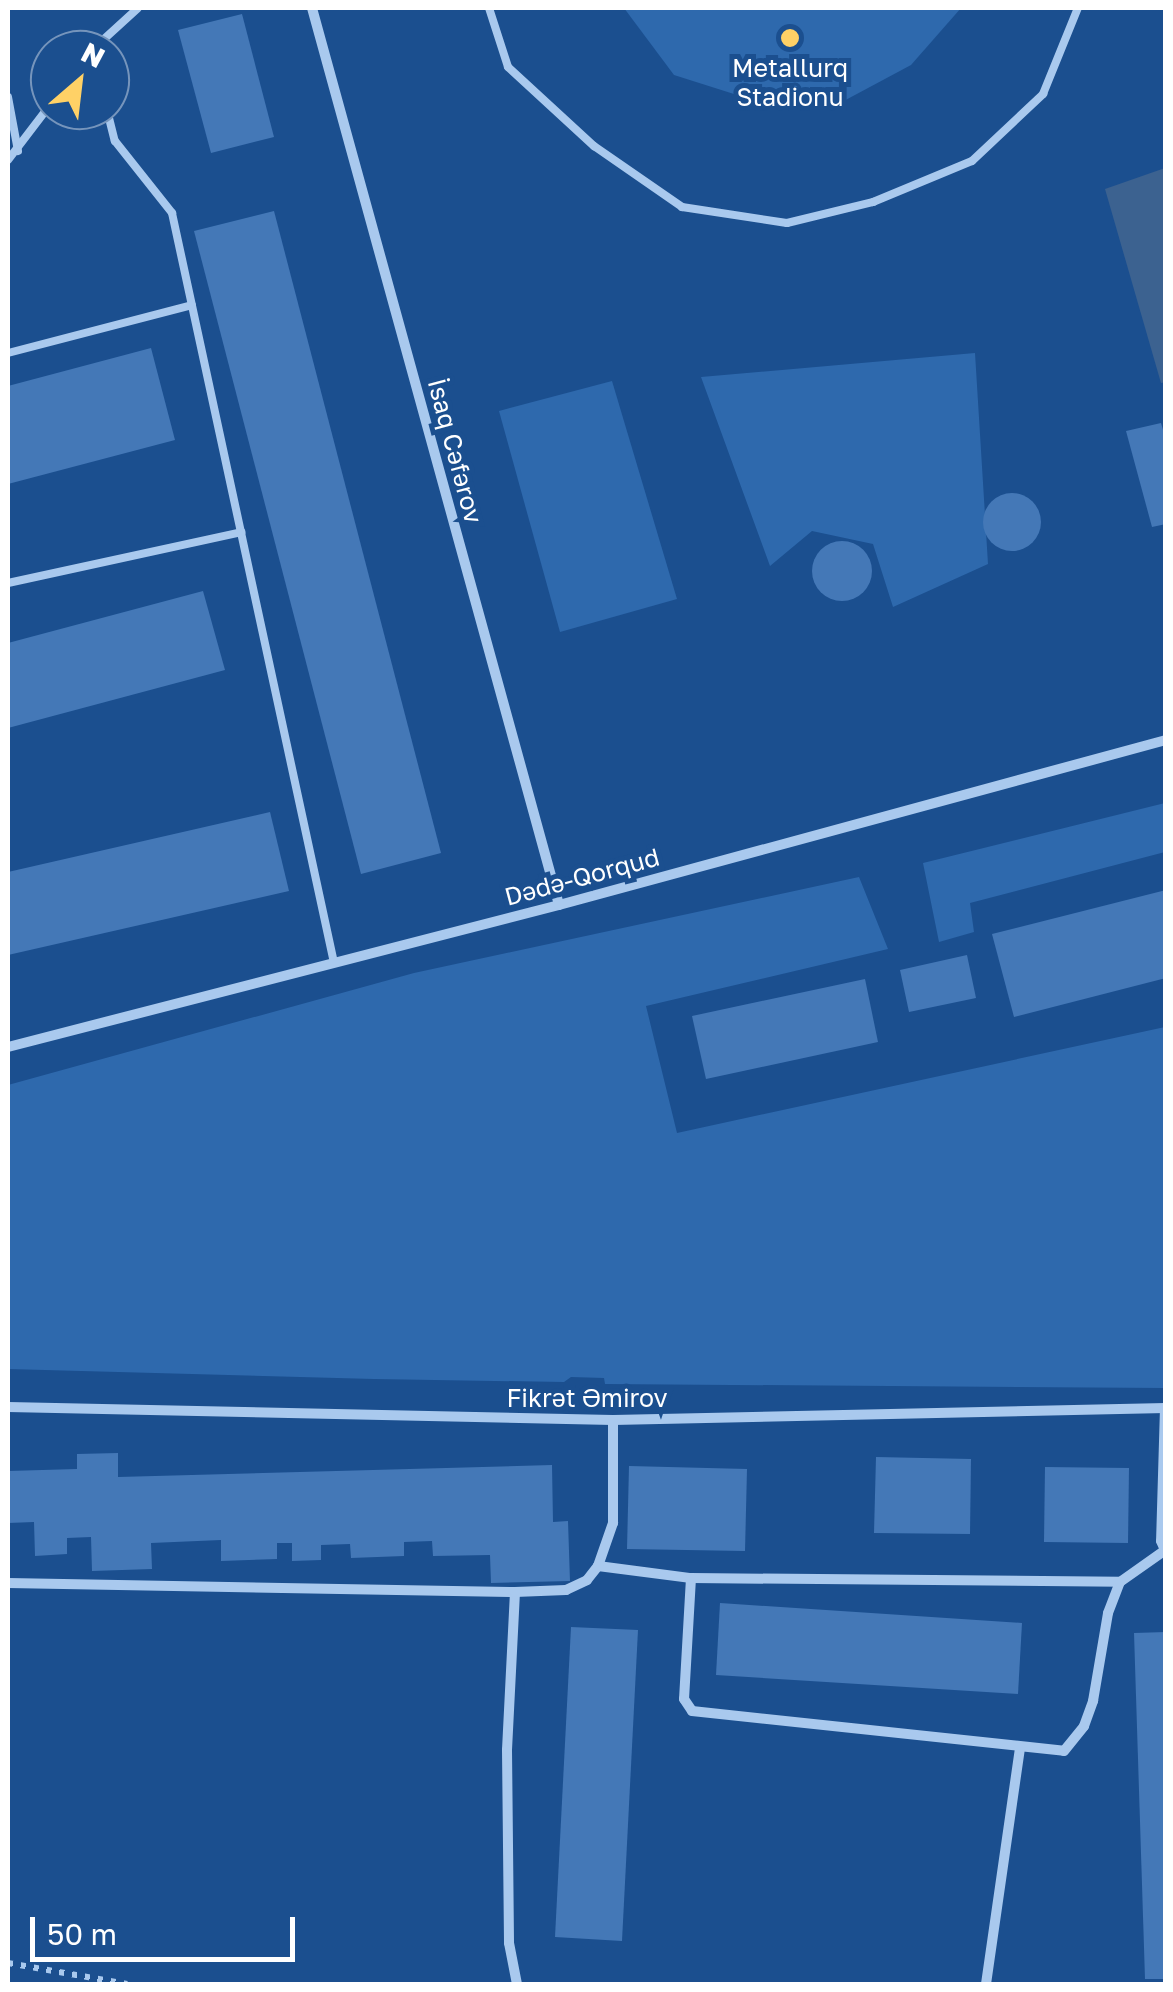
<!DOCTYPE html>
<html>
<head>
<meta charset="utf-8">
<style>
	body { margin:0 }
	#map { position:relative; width:1173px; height:1992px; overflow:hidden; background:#1b4f8f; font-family:"Golos Text",sans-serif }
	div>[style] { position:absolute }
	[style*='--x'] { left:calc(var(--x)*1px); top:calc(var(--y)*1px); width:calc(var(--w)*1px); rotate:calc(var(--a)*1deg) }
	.green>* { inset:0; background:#2e69ad }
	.water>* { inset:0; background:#3c6290 }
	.building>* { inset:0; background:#4478b7 }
	.round { border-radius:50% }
	.path>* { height:6px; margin-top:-3px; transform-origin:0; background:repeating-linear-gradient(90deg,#a9c9ee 0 5px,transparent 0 13px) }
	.service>* { height:8px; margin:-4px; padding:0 4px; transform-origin:4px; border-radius:4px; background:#a9c9ee }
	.minor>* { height:10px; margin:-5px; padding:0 5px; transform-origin:5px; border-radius:5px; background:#a9c9ee }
	.dots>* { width:28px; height:28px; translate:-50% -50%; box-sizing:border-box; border:5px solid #1b4f8f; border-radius:50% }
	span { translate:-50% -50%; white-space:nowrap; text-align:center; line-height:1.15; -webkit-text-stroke:10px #1b4f8f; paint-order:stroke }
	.poi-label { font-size:25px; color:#fff }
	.street-label { font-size:25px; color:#fff }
	.frame { position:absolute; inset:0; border:10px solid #fff; pointer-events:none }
	.north { position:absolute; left:30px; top:30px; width:100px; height:100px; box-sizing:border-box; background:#1b4f8f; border:2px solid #7695bc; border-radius:50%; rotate:28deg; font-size:28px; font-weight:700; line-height:40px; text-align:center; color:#fff }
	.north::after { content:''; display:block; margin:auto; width:35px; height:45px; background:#ffd166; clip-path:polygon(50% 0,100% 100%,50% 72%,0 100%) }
	.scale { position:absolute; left:30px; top:1917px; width:265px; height:45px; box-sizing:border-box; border:5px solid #fff; border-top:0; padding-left:12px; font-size:30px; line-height:35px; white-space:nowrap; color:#fff; -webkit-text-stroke:8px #1b4f8f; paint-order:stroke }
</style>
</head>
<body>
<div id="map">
	<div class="green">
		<div style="clip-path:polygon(624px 8px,961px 8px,911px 65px,840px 103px,756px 101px,674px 75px)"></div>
		<div style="clip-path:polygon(975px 353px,988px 564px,893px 607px,873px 544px,812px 531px,770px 566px,701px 377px)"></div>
		<div style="clip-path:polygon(612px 381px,677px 599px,560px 632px,499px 411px)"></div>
		<div style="clip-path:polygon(1165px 803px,1165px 852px,970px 903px,974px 932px,939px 942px,923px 863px)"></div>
		<div style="clip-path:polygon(859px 877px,888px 949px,646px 1006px,677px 1133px,1165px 1027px,1165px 1388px,605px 1384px,604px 1378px,571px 1377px,564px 1382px,374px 1379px,8px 1369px,8px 1085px,414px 973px)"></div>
	</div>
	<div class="water">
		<div style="clip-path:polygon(1165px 168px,1166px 382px,1161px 383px,1105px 189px)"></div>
	</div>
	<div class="building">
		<div style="clip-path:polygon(242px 14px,274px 137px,211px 153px,178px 30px)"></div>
		<div style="clip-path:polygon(274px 211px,441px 853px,361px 874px,194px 231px)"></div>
		<div style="clip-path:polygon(151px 348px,175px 440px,8px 484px,8px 386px)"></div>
		<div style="clip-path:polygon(1161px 423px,1166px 440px,1166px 524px,1152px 527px,1126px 431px)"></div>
		<div class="round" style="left:983px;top:493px;width:58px;height:58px"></div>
		<div class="round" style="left:812px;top:541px;width:60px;height:60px"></div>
		<div style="clip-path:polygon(203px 591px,225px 670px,8px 728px,8px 643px)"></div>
		<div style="clip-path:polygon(270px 812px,289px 891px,8px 955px,8px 872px)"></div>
		<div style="clip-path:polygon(1166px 890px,1166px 978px,1014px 1017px,992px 934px)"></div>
		<div style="clip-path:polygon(967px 955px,976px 998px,909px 1012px,900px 970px)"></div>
		<div style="clip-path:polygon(865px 979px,878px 1042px,706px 1079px,692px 1016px)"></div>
		<div style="clip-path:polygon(118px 1453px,118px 1477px,552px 1465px,553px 1522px,568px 1521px,570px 1581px,491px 1583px,490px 1555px,433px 1556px,432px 1541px,404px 1542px,404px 1556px,351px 1558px,350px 1544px,321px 1545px,321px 1560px,292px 1561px,292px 1543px,277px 1543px,277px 1559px,221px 1561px,221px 1540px,151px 1543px,152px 1569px,92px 1571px,91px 1537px,67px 1538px,67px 1554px,35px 1556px,34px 1522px,8px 1523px,8px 1471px,77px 1469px,77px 1454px)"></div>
		<div style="clip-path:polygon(876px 1457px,971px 1459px,970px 1534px,874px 1533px)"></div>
		<div style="clip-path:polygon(629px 1466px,747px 1469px,745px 1551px,627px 1549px)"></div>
		<div style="clip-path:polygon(1045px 1467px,1129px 1468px,1128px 1543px,1044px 1542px)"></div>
		<div style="clip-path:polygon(720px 1603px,1022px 1623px,1018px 1694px,716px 1675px)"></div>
		<div style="clip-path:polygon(571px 1627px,638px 1630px,622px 1941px,555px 1937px)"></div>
		<div style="clip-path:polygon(1166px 1632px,1166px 1979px,1145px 1979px,1134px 1633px)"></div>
	</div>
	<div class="path">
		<div style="--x:8;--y:1963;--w:121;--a:10"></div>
	</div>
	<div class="service">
		<div style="--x:489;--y:8;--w:62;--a:72.1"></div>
		<div style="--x:508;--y:67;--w:117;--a:42.6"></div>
		<div style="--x:594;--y:146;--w:107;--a:34.7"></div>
		<div style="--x:682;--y:207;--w:106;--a:8.7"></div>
		<div style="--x:787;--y:223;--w:89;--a:-13.7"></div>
		<div style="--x:873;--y:202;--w:107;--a:-22.5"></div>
		<div style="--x:972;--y:161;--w:98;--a:-43.3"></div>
		<div style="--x:1043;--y:94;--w:93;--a:-67.9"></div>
		<div style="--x:92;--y:50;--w:62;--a:-42.4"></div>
		<div style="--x:8;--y:97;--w:55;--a:79.5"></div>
		<div style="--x:107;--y:110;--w:32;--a:76"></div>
		<div style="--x:115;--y:141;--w:92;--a:51.6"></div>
		<div style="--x:172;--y:213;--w:767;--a:77.81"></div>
		<div style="--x:8;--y:160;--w:69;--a:-52.6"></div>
		<div style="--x:8;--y:353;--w:190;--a:-14.6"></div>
		<div style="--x:8;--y:583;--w:239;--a:-12.3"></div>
	</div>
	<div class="minor">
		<div style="--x:312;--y:8;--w:930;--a:74.6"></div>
		<div style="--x:8;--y:1047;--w:569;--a:-14.45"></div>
		<div style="--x:559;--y:905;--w:629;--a:-15.21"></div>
		<div style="--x:8;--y:1407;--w:605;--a:1.23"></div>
		<div style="--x:613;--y:1420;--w:553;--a:-1.24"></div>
		<div style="--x:1165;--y:1408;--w:133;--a:91.7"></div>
		<div style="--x:1161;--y:1541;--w:12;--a:66"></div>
		<div style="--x:598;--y:1566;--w:94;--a:7.4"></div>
		<div style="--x:691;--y:1578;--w:429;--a:0.5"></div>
		<div style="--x:691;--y:1578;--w:121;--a:93.3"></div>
		<div style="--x:684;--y:1699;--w:14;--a:56"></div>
		<div style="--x:692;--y:1711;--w:374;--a:6.1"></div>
		<div style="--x:1064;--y:1751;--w:32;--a:-51"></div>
		<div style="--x:1084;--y:1726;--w:27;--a:-70"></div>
		<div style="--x:1093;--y:1701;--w:89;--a:-80.3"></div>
		<div style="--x:1108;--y:1613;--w:33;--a:-69"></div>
		<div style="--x:1120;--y:1582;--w:54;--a:-35.2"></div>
		<div style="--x:8;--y:1583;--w:507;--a:1.02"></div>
		<div style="--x:515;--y:1592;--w:158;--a:92.9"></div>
		<div style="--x:507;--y:1750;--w:193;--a:89.4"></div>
		<div style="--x:509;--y:1943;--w:42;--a:79"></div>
		<div style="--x:515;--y:1592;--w:51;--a:-2.2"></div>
		<div style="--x:566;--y:1590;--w:23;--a:-25"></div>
		<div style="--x:587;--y:1580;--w:18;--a:-52"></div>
		<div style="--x:598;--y:1566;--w:46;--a:-70.8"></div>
		<div style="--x:613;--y:1523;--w:103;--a:-90"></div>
		<div style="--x:986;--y:1984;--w:239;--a:-81.8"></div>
	</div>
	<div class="dots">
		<div style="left:790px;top:38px;background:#ffd166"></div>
	</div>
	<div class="poi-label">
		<span style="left:790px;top:83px">Metallurq<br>Stadionu</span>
	</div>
	<div class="street-label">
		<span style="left:455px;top:451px;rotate:75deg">İsaq Cəfərov</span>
		<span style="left:582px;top:877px;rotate:-15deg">Dədə-Qorqud</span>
		<span style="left:587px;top:1398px">Fikrət Əmirov</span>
	</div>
	<div class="frame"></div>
	<div class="north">N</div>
	<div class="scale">50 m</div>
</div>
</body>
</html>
